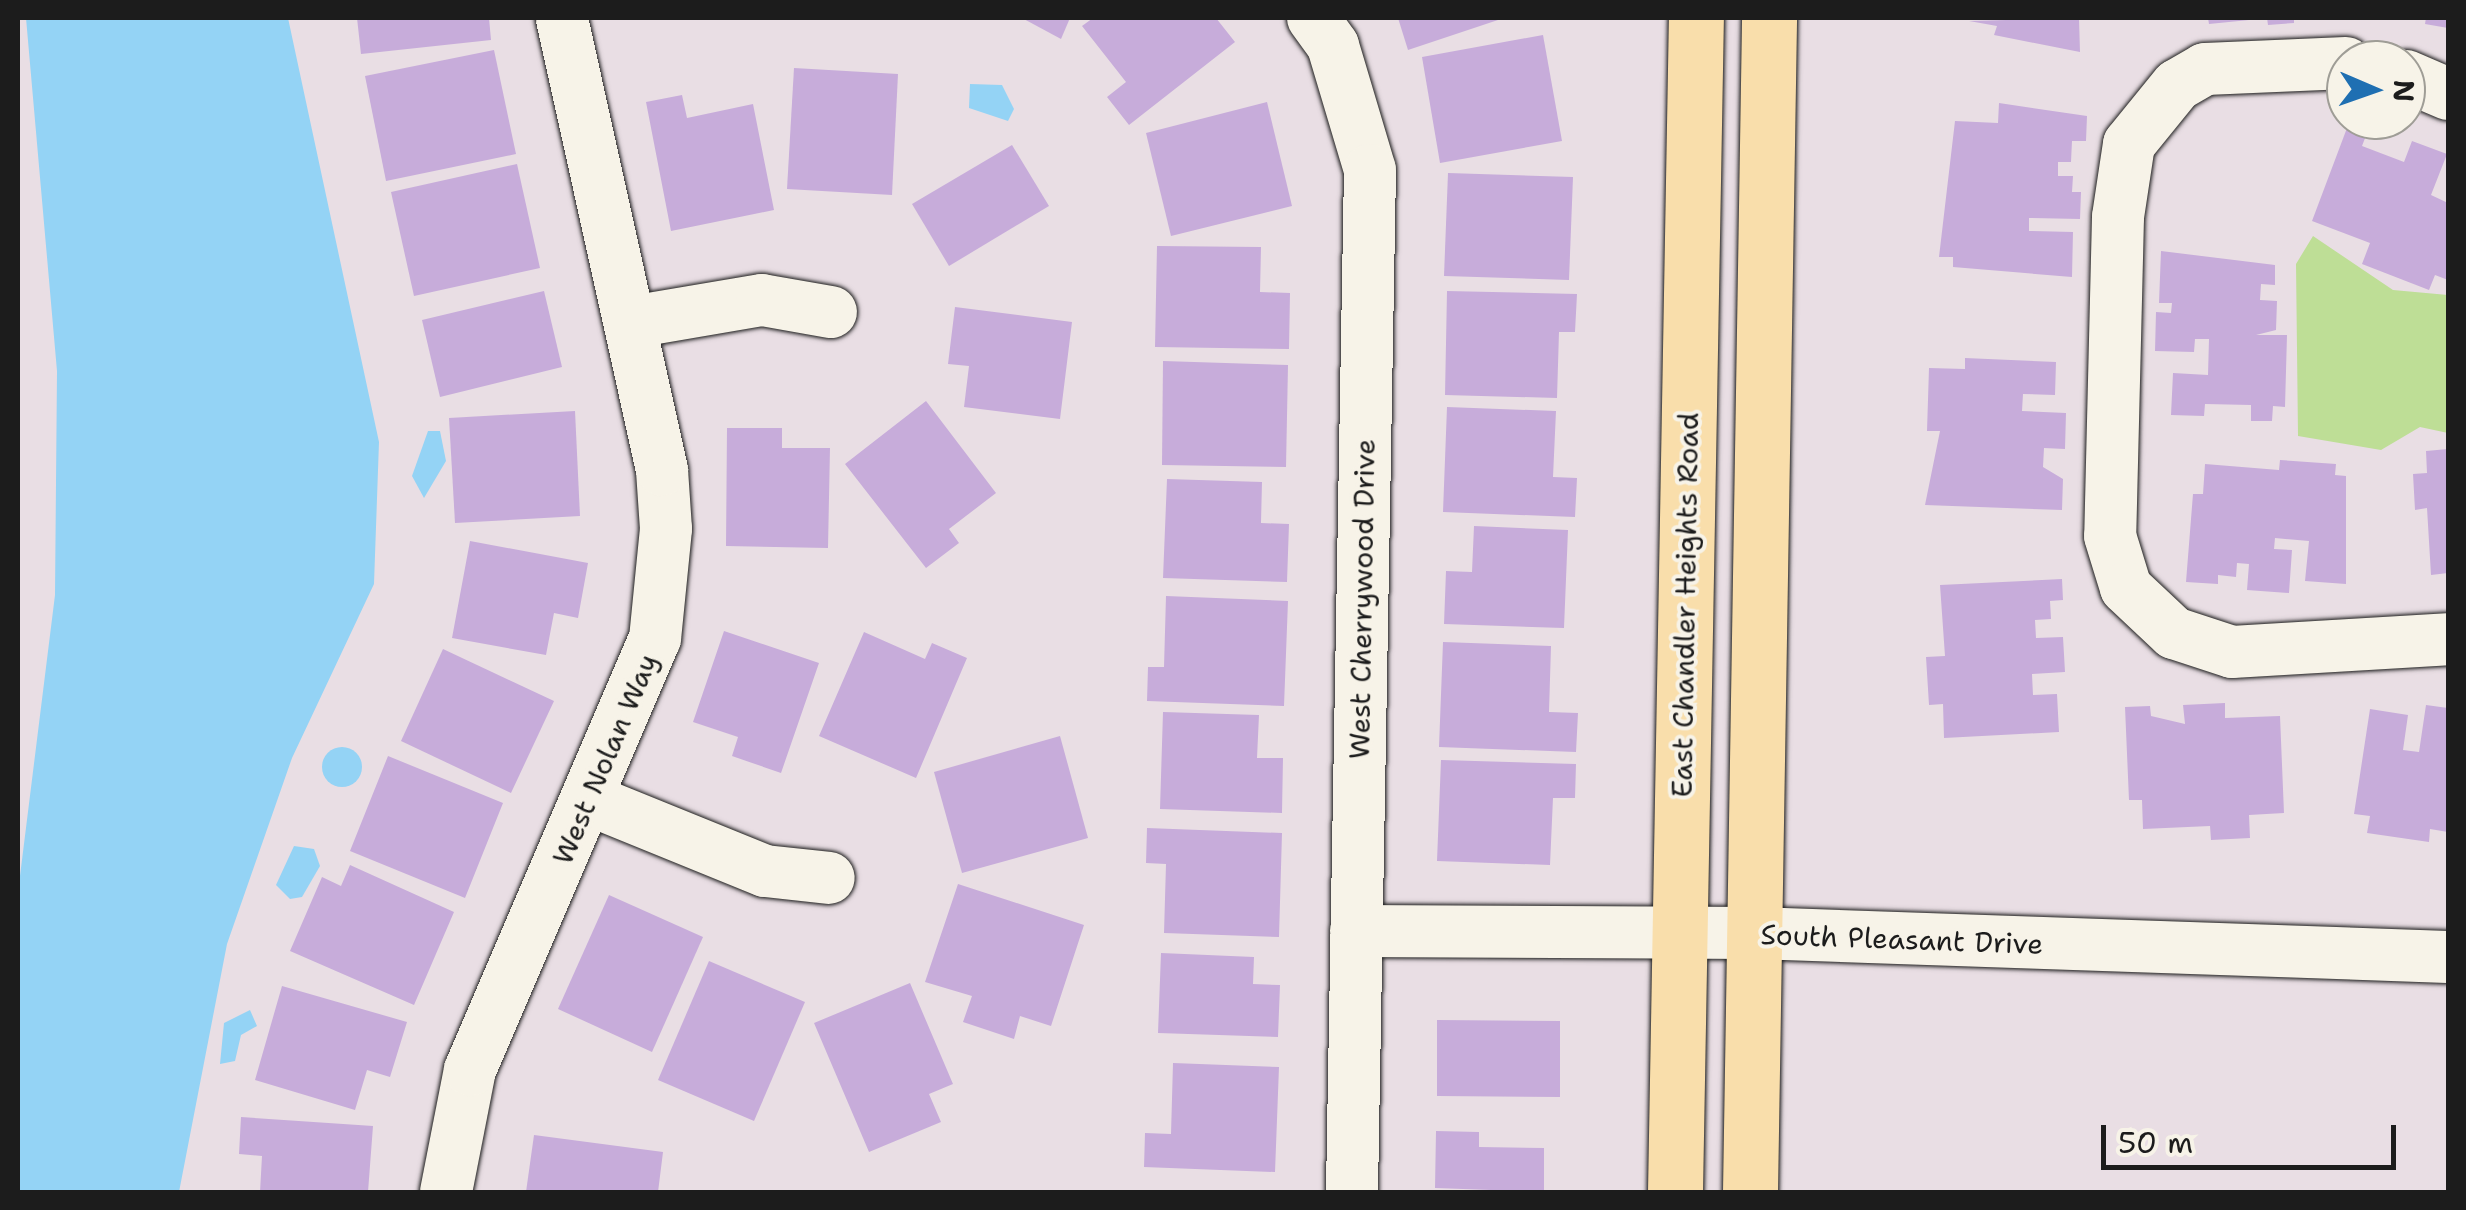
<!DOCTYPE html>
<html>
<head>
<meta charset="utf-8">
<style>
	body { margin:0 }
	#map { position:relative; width:2466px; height:1210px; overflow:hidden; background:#e9dee4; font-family:"Shantell Sans",sans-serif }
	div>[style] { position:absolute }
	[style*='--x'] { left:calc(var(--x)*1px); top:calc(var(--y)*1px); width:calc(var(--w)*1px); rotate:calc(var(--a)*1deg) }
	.green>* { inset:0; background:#bede96 }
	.water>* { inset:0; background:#94d3f5 }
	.round { border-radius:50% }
	.building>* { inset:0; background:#c7acda }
	.roads { filter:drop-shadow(0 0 2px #1c1c1c) drop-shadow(0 0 2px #1c1c1c) }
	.minor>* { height:52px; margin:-26px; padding:0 26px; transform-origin:26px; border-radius:26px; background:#f7f3e8 }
	.major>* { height:55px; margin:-27.5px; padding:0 27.5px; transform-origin:27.5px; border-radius:27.5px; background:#f9deab }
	span { translate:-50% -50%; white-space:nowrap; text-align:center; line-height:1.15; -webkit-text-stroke:8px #f7f3e8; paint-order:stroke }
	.street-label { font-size:28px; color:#1c1c1c }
	.frame { position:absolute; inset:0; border:20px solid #1c1c1c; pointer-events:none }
	.north { position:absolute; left:2326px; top:40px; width:100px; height:100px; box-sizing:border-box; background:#f7f3e8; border:2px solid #9f9d96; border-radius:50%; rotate:92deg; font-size:28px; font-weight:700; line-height:40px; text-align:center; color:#1c1c1c }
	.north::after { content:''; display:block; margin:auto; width:35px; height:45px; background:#1f6fb2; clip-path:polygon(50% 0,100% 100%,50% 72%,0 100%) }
	.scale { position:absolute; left:2101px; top:1125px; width:295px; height:45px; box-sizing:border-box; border:5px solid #1c1c1c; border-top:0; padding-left:12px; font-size:30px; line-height:35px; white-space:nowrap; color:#1c1c1c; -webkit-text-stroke:8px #f7f3e8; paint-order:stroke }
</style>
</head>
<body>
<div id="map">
	<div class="green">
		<div style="clip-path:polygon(2313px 236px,2393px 290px,2448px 295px,2448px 433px,2420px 427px,2381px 450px,2298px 436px,2296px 264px)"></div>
	</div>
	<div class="water">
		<div style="clip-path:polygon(26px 18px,288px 18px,379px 442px,374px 584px,292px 758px,227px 944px,179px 1192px,18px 1192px,18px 892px,55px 595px,57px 371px)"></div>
		<div style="clip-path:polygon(970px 84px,1002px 85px,1014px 109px,1008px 121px,969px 108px)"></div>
		<div style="clip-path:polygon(428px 431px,440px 431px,446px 461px,424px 498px,412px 476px)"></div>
		<div class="round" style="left:322px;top:747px;width:40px;height:40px"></div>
		<div style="clip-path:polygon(294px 846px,314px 849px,320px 866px,302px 897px,290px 899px,276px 885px)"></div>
		<div style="clip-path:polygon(250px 1010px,257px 1026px,241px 1035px,235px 1061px,220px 1064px,224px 1023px)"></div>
	</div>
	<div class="building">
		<div style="clip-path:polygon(357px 18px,489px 18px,491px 40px,361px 54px)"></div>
		<div style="clip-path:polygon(1022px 18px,1070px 18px,1061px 39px)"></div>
		<div style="clip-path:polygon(1093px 18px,1216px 18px,1235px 42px,1129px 125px,1107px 97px,1126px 82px,1082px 26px)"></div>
		<div style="clip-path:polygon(1398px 18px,1504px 18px,1408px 50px)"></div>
		<div style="clip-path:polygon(2079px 18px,2080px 52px,1994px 35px,1997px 26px,1969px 21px)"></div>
		<div style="clip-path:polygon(2208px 18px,2248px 18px,2249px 20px,2209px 24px)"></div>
		<div style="clip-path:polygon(2267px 18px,2294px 18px,2294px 23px,2268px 25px)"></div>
		<div style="clip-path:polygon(2426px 18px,2448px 18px,2448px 28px,2425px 24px)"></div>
		<div style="clip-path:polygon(1543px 35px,1562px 141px,1440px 163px,1422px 57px)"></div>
		<div style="clip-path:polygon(494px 50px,516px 154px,386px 181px,365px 76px)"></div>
		<div style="clip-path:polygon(794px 68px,898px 74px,892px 195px,787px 189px)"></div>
		<div style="clip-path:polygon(682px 95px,687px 118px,753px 104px,774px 210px,671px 231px,646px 102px)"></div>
		<div style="clip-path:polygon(1267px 102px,1292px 206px,1171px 236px,1146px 133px)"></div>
		<div style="clip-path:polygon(1999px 103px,2087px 116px,2086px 141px,2072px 141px,2071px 162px,2058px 162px,2058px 176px,2073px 176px,2072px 192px,2081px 192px,2080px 219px,2029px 218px,2029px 231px,2073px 232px,2072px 277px,1953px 267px,1953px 257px,1939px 257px,1955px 121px,1998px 123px)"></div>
		<div style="clip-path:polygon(2350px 120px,2372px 120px,2362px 146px,2404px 162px,2412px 141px,2447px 154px,2431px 195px,2448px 203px,2448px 280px,2435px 275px,2429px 290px,2362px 264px,2370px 243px,2312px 221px)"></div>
		<div style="clip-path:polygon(1012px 145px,1049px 206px,949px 266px,912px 204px)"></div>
		<div style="clip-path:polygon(517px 164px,540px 268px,414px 296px,391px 192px)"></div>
		<div style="clip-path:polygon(1448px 173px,1573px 177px,1569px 280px,1444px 276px)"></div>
		<div style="clip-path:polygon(1157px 246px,1261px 247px,1260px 292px,1290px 293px,1289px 349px,1155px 347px)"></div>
		<div style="clip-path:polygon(2161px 251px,2275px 265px,2275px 285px,2261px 284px,2260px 300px,2277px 301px,2276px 330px,2256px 335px,2287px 335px,2285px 407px,2273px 406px,2272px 421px,2251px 421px,2251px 405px,2205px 404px,2204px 416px,2171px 415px,2173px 373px,2208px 375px,2209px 339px,2195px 339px,2194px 352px,2155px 351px,2156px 312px,2171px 313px,2172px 303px,2159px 303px)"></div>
		<div style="clip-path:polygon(544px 291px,562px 367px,440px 397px,422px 320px)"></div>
		<div style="clip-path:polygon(1447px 291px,1577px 294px,1575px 332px,1559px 332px,1557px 398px,1445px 395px)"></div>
		<div style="clip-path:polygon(955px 307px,1072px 322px,1060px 419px,964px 407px,969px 366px,948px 364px)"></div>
		<div style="clip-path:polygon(1965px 358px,2056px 362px,2055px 395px,2023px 394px,2022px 411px,2066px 413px,2065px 449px,2044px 448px,2043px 467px,2063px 479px,2062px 510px,1925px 505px,1940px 431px,1927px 431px,1929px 368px,1965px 369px)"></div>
		<div style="clip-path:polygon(1163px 361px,1288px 365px,1286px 467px,1162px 465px)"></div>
		<div style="clip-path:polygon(926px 401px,996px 493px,949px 529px,959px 543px,926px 568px,845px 464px)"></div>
		<div style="clip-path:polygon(1447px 407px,1556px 411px,1553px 477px,1577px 478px,1575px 517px,1443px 512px)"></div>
		<div style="clip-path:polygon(575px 411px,580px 516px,455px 523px,449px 418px)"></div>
		<div style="clip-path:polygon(727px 428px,782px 428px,782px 448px,830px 448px,828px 548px,726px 546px)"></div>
		<div style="clip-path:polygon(2448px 449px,2448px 573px,2431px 575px,2427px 508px,2415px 510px,2413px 474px,2427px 473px,2426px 451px)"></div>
		<div style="clip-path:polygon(2280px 460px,2336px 464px,2335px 475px,2346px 476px,2346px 584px,2305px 581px,2309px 541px,2275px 538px,2274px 549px,2292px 550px,2289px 593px,2247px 590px,2249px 564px,2237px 563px,2236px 577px,2218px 575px,2218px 584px,2186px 582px,2193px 494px,2203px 494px,2205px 464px,2279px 470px)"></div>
		<div style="clip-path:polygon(1167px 479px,1262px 482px,1261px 523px,1289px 524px,1287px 582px,1163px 578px)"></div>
		<div style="clip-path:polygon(1474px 526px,1568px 530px,1564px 628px,1444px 624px,1446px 571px,1472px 572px)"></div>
		<div style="clip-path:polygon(470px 541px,588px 563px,578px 618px,554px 613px,546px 655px,452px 638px)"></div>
		<div style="clip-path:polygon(2062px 579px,2063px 600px,2050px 601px,2051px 619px,2035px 620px,2036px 638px,2063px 637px,2065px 672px,2032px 674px,2033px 695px,2057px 694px,2059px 732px,1944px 738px,1943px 704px,1929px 705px,1926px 657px,1945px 656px,1940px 585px)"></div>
		<div style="clip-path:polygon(1166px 596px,1288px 601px,1284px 706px,1147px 701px,1148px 667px,1164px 667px)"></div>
		<div style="clip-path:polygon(724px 631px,819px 663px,781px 773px,732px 756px,738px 737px,693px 722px)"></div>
		<div style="clip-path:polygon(864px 632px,925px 659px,932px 643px,967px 658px,916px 778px,819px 736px)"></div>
		<div style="clip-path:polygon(1443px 642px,1551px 646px,1549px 712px,1578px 713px,1576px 752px,1439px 747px)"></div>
		<div style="clip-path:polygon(443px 649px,554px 701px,511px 793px,401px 741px)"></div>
		<div style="clip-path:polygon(2225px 703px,2225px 718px,2280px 716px,2284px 813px,2249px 815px,2250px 838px,2211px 840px,2210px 826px,2143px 829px,2142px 800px,2129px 800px,2125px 707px,2150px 706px,2151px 716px,2185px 724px,2183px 705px)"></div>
		<div style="clip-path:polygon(2426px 705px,2448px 708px,2448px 832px,2430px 829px,2429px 842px,2367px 833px,2370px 816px,2354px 814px,2370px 709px,2408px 715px,2403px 750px,2419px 752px)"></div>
		<div style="clip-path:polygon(1163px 712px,1259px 715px,1257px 758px,1283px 758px,1282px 813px,1160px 809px)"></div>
		<div style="clip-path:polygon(1060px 736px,1088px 838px,962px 873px,934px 772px)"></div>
		<div style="clip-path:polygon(388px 756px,503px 803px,465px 898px,350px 851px)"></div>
		<div style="clip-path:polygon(1441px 760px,1576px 764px,1575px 798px,1553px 798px,1550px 865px,1437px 861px)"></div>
		<div style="clip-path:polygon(1147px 828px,1282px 833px,1279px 937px,1164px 933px,1166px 864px,1146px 863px)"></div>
		<div style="clip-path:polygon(350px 865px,454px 912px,414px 1005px,290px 951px,322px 877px,341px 886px)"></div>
		<div style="clip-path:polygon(958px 884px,1084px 925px,1051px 1026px,1020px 1016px,1014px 1039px,963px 1022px,972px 996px,925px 982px)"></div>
		<div style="clip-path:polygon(609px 895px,703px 937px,652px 1052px,558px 1009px)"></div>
		<div style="clip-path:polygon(1161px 953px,1254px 957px,1253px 984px,1280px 985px,1278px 1037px,1158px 1033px)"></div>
		<div style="clip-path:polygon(709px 961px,805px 1002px,754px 1121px,658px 1080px)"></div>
		<div style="clip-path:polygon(910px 983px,953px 1084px,929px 1094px,941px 1122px,869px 1152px,814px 1023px)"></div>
		<div style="clip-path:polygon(282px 986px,407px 1022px,390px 1077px,367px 1070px,355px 1110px,255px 1080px)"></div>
		<div style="clip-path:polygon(1437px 1020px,1560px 1021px,1560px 1097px,1437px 1096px)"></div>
		<div style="clip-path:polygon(1173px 1063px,1279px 1067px,1275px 1172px,1144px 1167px,1145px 1133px,1171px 1134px)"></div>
		<div style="clip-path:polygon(241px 1117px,373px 1126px,368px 1192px,260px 1192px,262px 1156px,239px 1154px)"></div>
		<div style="clip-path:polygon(1436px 1131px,1479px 1132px,1479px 1147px,1544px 1148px,1544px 1192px,1435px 1188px)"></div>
		<div style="clip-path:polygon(534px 1135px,663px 1152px,658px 1192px,526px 1192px)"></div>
	</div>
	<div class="roads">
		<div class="minor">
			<div style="--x:1313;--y:18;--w:34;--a:54"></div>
			<div style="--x:1333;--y:46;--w:129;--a:73.4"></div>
			<div style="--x:1370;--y:170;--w:1022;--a:91.01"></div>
			<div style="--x:2346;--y:63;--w:141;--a:177.6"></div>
			<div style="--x:2205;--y:69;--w:32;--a:150"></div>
			<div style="--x:2177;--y:85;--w:76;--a:129.1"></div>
			<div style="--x:2129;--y:144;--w:74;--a:98.6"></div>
			<div style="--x:2118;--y:217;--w:319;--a:91.4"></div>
			<div style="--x:2110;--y:536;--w:54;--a:72.9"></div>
			<div style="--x:2126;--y:588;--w:66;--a:43.2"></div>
			<div style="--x:2174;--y:633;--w:61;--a:18.1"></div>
			<div style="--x:2232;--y:652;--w:216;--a:-3.4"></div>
			<div style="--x:2406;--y:76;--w:46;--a:23.2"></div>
			<div style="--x:632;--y:322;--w:132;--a:-9.6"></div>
			<div style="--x:762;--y:300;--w:70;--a:9.9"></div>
			<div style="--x:590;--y:800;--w:189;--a:22.1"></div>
			<div style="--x:765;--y:871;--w:64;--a:6.2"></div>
			<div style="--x:1356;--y:931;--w:399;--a:0.3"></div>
			<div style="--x:1755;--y:933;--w:693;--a:1.98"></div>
			<div style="--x:446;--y:1192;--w:124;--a:-78.9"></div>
			<div style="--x:470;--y:1070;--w:469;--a:-66.8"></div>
			<div style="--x:655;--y:639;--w:111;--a:-84.3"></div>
			<div style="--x:666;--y:529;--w:59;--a:-93.9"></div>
			<div style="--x:662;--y:470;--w:463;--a:-102.5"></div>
		</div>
		<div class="major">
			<div style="--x:1675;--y:1192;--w:1174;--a:-88.98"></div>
			<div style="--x:1750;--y:1192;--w:1174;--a:-89.07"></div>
		</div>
	</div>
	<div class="street-label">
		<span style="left:1362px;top:599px;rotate:-89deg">West Cherrywood Drive</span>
		<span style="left:1685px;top:605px;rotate:-89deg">East Chandler Heights Road</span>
		<span style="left:605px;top:759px;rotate:-67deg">West Nolan Way</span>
		<span style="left:1902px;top:939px;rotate:2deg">South Pleasant Drive</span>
	</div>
	<div class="frame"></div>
	<div class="north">N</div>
	<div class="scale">50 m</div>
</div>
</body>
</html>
